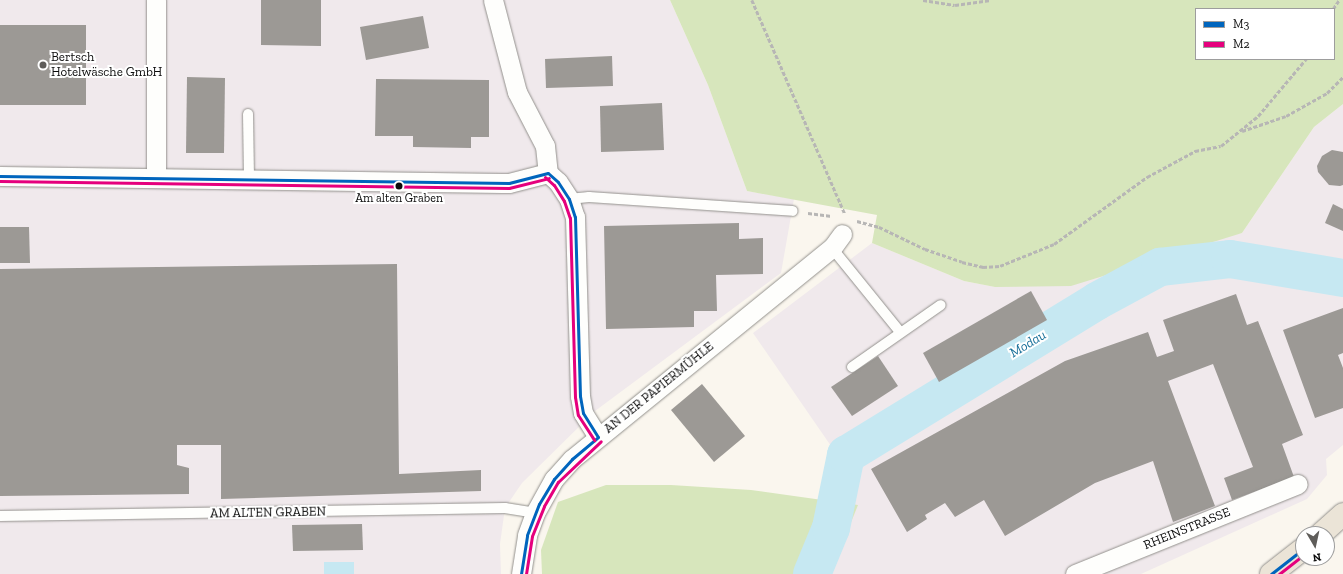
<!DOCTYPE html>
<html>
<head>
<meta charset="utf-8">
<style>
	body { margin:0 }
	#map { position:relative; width:1343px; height:574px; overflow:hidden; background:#faf6ee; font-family:"Zilla Slab",serif }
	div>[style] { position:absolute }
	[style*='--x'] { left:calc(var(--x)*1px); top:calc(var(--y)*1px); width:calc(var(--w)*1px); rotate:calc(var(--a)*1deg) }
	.industrial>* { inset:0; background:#f0e9ec }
	.forest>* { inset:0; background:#d7e6bc }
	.water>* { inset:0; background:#c6e8f2 }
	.river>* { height:38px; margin:-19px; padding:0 19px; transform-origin:19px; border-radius:19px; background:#c6e8f2 }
	.building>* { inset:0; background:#9c9995 }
	.path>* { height:2.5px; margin-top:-1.25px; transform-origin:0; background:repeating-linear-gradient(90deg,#b7b6b5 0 4px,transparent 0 6px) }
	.roads { filter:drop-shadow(0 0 1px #93918d) drop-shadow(0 0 1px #93918d) }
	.service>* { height:10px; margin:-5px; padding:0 5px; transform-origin:5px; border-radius:5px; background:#fefefc }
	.minor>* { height:19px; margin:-9.5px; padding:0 9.5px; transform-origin:9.5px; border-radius:9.5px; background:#fefefc }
	.primary>* { height:22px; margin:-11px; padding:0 11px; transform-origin:11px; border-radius:11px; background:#ebe4d7 }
	.bus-1>* { height:3px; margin:-1.5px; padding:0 1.5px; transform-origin:1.5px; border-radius:1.5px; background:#0065bd }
	.bus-2>* { height:3px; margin:-1.5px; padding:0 1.5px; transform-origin:1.5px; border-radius:1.5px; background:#e5007d }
	.dots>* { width:11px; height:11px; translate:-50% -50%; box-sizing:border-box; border:2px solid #fff; border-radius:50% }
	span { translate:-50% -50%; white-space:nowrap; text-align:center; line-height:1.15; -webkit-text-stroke:4px #fff; paint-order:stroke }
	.bus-label { font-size:12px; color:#0b0b0b }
	.poi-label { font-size:13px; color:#0b0b0b }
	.left { translate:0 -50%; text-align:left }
	.street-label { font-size:13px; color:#0b0b0b }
	.water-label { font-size:14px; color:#186f99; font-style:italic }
	.legend { position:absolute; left:1195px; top:8px; width:140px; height:52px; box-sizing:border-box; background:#fff; border:1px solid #9d9d9d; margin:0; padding:5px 7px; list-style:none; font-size:12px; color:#0b0b0b }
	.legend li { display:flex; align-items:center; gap:8px; height:20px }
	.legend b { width:20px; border:1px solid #9d9d9d }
	.north { position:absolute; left:1295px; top:526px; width:40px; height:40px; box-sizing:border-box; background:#fff; border:1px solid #9d9d9d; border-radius:50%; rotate:171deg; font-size:11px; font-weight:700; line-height:16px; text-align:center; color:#0b0b0b }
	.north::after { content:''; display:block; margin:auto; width:14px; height:18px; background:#5f5d5a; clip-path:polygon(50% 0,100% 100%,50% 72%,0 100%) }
</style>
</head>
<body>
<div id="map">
	<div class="industrial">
		<div style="clip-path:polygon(0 0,670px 0,708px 85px,747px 191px,794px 199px,781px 273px,595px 411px,522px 483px,505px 508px,500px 544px,501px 574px,0 574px)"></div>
		<div style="clip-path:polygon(1343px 104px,1343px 445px,1326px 459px,1327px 475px,1307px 499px,1141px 574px,794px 574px,805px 565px,831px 446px,753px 333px,872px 243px,964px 281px,995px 287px,1242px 233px,1314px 127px)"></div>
	</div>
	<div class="forest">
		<div style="clip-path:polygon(evenodd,670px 0,1343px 0,1343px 104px,1314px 127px,1242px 233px,1071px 286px,995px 287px,964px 281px,872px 243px,877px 215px,747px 191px,708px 85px,670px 0,1196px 9px,1334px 9px,1334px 59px,1196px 59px,1196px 9px)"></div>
		<div style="clip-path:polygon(606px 485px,671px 485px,751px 490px,858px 505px,830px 574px,542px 574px,541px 550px,558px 502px)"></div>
	</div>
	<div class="water">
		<div style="clip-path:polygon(324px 562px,354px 562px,354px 574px,324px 574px)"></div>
	</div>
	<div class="river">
		<div style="--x:812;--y:574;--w:50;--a:-67.6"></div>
		<div style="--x:831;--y:528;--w:75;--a:-78.4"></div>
		<div style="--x:846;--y:455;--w:294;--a:-31.5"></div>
		<div style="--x:1097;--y:301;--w:72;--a:-28.4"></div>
		<div style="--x:1160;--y:267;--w:70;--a:-6.5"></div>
		<div style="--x:1230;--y:259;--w:115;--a:9.5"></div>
	</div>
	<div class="building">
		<div style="clip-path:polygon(261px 0,321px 0,321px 46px,261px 45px)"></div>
		<div style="clip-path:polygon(423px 16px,429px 48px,366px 60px,360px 27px)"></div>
		<div style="clip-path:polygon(0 25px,86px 25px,86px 105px,0 105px)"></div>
		<div style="clip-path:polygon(612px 56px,613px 86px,546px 88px,545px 59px)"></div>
		<div style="clip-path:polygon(187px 77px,225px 78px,224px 153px,186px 153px)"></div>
		<div style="clip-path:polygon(376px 79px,489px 80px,489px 137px,471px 137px,471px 148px,413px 147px,413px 136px,375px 136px)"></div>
		<div style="clip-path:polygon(662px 103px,664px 150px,601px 152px,600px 106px)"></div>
		<div style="clip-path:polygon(1332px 150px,1343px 152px,1343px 185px,1340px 186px,1329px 185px,1318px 172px,1317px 166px,1322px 156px)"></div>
		<div style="clip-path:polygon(1333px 204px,1343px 209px,1343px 231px,1325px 223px)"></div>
		<div style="clip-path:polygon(739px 223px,739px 239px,763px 238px,763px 274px,716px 275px,717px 311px,694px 311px,694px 327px,606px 329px,604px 226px)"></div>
		<div style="clip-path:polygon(0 227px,29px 227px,30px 263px,0 263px)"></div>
		<div style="clip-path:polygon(397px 264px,399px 474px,481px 470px,481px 491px,221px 499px,221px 445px,177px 445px,177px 465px,189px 468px,189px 494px,0 496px,0 269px)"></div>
		<div style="clip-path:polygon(1031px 291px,1047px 320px,939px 382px,923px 353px)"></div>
		<div style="clip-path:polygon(1236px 294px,1247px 325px,1258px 321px,1303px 435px,1282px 444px,1294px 477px,1232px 500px,1224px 478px,1253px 467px,1213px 364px,1168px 381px,1215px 506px,1173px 522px,1153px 461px,1095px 483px,1005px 536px,984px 500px,955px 517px,945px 503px,925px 515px,927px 519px,907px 532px,871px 469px,1065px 361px,1148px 332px,1157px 357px,1174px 351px,1163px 320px)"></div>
		<div style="clip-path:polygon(1343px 308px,1343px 353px,1338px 355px,1343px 368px,1343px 408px,1315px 418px,1283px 330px)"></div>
		<div style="clip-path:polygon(878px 356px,898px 386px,852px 416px,831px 387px)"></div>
		<div style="clip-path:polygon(702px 384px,745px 436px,714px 462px,671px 410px)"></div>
		<div style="clip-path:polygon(362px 524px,363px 550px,293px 551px,292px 525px)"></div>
	</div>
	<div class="path">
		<div style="--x:752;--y:0;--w:233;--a:66.5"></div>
		<div style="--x:923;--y:0;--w:32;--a:9"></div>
		<div style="--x:955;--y:5;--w:36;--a:-8"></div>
		<div style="--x:1333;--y:9;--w:11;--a:-56"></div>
		<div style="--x:1242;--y:131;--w:46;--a:-18.8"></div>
		<div style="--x:1286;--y:116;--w:47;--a:-29.3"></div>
		<div style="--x:1327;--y:93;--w:23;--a:-45"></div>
		<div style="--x:808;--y:213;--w:24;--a:7"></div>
		<div style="--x:857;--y:221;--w:23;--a:15"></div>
		<div style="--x:879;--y:227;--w:51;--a:25.6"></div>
		<div style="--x:925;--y:249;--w:39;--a:19"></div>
		<div style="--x:962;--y:262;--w:22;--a:13"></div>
		<div style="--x:983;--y:267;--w:17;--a:-3"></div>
		<div style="--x:1000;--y:266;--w:58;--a:-22.2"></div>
		<div style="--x:1054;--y:244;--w:115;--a:-35.8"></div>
		<div style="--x:1147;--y:177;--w:55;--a:-28.4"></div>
		<div style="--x:1195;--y:151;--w:26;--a:-11"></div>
		<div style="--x:1221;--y:146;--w:48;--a:-39"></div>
		<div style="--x:1258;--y:116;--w:75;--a:-49.9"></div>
	</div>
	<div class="roads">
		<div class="service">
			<div style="--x:248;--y:114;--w:65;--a:89.1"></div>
			<div style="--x:569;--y:199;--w:20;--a:-6"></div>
			<div style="--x:589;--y:197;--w:204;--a:3.9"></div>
			<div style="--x:832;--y:248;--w:108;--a:51"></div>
			<div style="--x:852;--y:367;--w:108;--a:-34.9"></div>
			<div style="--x:0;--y:516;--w:505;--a:-0.91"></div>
			<div style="--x:505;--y:508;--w:30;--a:9"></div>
		</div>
		<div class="minor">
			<div style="--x:493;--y:0;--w:95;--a:75.4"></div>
			<div style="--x:517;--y:92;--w:61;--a:62.6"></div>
			<div style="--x:545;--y:146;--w:27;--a:84"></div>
			<div style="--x:548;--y:173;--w:13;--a:42"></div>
			<div style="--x:558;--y:182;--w:20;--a:57"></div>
			<div style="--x:569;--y:199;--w:19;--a:72"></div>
			<div style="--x:575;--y:217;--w:179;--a:88.4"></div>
			<div style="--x:580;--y:396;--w:17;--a:80"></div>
			<div style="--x:583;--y:413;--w:28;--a:58"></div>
			<div style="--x:0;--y:176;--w:509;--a:0.79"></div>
			<div style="--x:509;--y:183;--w:40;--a:-14.4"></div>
			<div style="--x:156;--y:178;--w:178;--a:-90"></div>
			<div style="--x:521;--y:574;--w:39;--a:-81"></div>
			<div style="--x:527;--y:535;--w:23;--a:-70"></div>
			<div style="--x:535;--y:513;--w:39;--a:-61"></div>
			<div style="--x:554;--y:479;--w:27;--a:-48"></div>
			<div style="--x:572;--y:459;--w:335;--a:-39.1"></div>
			<div style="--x:832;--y:248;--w:17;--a:-54"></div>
			<div style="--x:1075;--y:574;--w:240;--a:-22"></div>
		</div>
		<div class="primary">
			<div style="--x:1321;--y:534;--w:30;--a:-42"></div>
			<div style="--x:1271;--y:574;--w:41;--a:-38"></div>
		</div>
	</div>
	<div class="bus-1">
		<div style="--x:548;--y:173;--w:13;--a:42"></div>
		<div style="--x:558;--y:182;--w:20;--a:57"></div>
		<div style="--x:569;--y:199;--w:19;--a:72"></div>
		<div style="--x:575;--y:217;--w:179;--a:88.4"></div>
		<div style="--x:580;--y:396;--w:17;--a:80"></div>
		<div style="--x:583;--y:413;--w:28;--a:58"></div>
		<div style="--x:0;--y:176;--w:509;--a:0.79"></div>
		<div style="--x:509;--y:183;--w:40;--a:-14.4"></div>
		<div style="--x:521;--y:574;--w:39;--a:-81"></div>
		<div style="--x:527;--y:535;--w:33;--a:-69"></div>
		<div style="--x:539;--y:504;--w:29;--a:-59"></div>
		<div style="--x:554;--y:479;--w:27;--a:-48"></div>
		<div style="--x:572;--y:459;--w:34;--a:-40"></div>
		<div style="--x:1271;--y:574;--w:41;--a:-38"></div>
	</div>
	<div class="bus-2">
		<div style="--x:545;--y:177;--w:12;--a:42"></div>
		<div style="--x:554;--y:185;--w:19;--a:58"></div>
		<div style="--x:564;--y:201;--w:18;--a:71"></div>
		<div style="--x:570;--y:218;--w:179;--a:88.4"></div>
		<div style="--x:575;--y:397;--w:18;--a:81"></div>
		<div style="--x:578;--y:415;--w:30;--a:57"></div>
		<div style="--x:0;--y:181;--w:509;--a:0.79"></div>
		<div style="--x:509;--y:188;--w:41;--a:-14"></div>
		<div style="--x:526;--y:574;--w:38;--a:-81"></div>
		<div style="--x:532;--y:536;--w:32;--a:-68"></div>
		<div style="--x:544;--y:506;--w:28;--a:-60"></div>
		<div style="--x:558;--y:482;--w:59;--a:-43.6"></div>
		<div style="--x:1279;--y:574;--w:31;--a:-38"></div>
	</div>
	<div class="dots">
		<div style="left:43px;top:65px;background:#5f5d5a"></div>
		<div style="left:399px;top:186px;background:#0b0b0b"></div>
	</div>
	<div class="bus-label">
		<span style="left:399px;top:199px">Am alten Graben</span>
	</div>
	<div class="poi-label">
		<span class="left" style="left:51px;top:65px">Bertsch<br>Hotelwäsche GmbH</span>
	</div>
	<div class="street-label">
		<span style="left:659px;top:388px;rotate:-39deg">AN DER PAPIERMÜHLE</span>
		<span style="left:268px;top:513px;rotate:-1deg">AM ALTEN GRABEN</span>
		<span style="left:1187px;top:529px;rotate:-22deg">RHEINSTRASSE</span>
	</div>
	<div class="water-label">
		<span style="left:1028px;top:344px;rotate:-31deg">Modau</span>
	</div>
	<ul class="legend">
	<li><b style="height:5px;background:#0065bd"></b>M3</li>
	<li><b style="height:5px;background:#e5007d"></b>M2</li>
	</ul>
	<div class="north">N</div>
</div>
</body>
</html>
